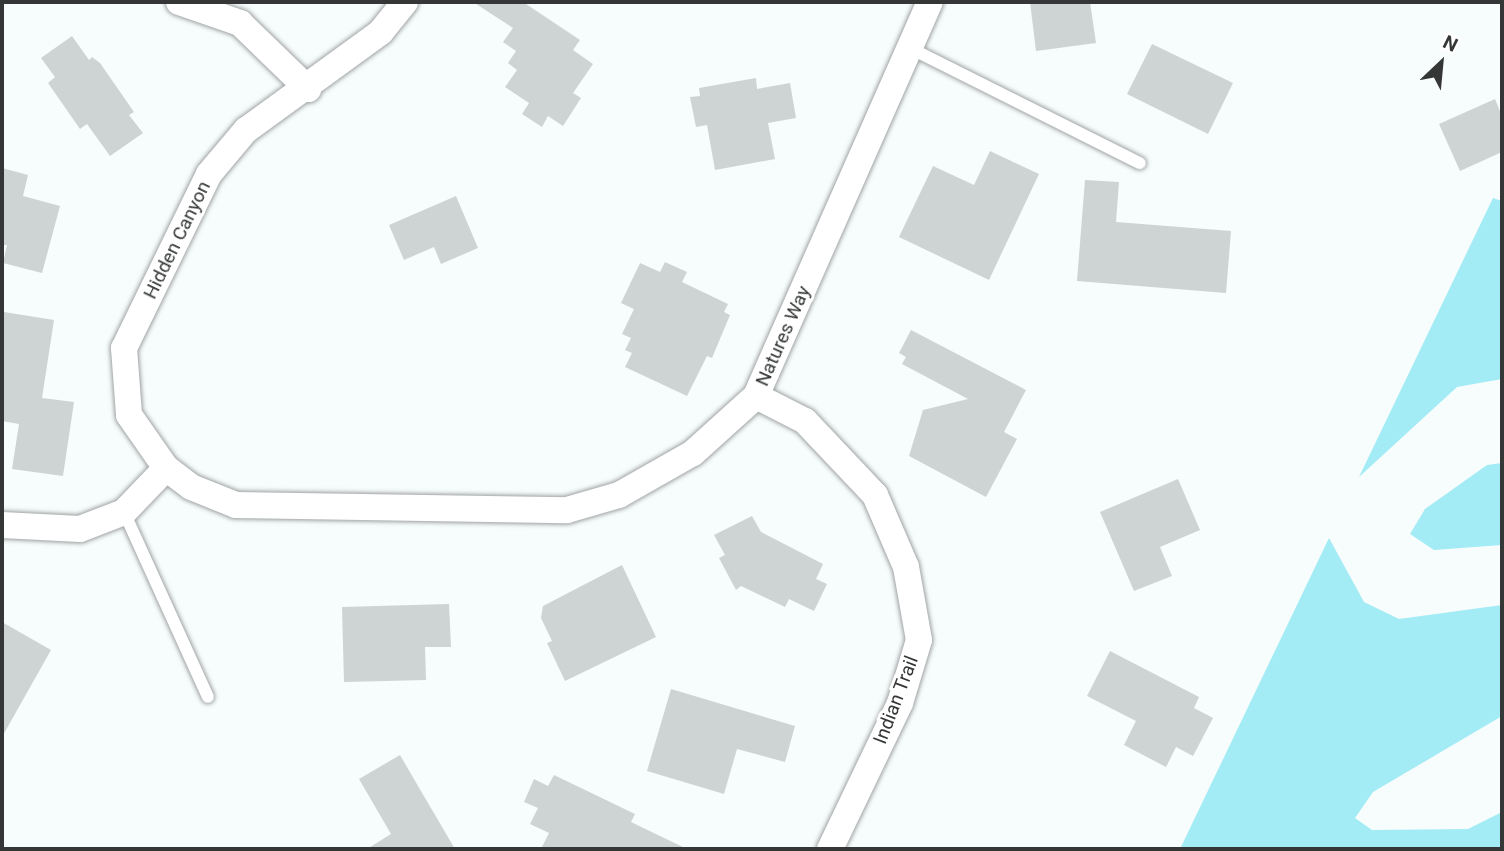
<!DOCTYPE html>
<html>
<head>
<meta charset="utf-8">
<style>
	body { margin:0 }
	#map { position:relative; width:1504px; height:851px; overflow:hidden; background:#f7fcfc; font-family:Roboto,sans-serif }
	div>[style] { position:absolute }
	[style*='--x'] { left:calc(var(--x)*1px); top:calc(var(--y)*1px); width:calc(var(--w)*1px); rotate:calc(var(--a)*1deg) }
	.green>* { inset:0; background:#a3ecf6 }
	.building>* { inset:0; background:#ced3d4 }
	.roads { filter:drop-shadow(0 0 2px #a0a4a5) drop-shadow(0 0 2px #a0a4a5) }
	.service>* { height:12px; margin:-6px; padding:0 6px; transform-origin:6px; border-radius:6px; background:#fff }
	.minor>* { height:26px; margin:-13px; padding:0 13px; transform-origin:13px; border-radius:13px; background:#fff }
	span { translate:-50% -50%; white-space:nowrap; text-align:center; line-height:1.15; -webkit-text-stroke:6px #fff; paint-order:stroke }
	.street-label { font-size:19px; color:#353737 }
	.frame { position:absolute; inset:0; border:4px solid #353737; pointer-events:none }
	.north { position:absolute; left:1406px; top:28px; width:70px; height:70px; -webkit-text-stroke:5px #fff; paint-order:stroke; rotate:26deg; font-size:19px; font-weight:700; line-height:28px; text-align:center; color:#353737 }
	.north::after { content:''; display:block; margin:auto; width:24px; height:32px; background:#353737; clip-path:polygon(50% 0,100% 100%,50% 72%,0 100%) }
</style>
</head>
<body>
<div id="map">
	<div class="green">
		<div style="clip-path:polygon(1493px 198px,1502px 201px,1502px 379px,1457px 387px,1359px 477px)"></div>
		<div style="clip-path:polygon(1502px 463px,1502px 545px,1434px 550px,1410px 534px,1425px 509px,1487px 465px)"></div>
		<div style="clip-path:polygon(1329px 538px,1364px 602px,1399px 619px,1502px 605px,1502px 716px,1373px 792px,1355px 818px,1372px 830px,1468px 829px,1502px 812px,1502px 849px,1180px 849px)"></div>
	</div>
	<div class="building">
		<div style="clip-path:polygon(473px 2px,523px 2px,580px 40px,573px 50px,593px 64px,573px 93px,581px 98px,563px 126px,548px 116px,542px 127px,522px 114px,529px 103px,505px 87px,517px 70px,508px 63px,516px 51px,503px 42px,513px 28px)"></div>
		<div style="clip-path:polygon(1030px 2px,1090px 2px,1096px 43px,1036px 51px)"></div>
		<div style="clip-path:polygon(72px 36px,89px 60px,92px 57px,100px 63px,134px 112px,129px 115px,143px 133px,110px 156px,87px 124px,80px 129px,48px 83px,55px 77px,41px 58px)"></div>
		<div style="clip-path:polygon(1152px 44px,1233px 83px,1208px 134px,1127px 94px)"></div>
		<div style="clip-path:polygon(756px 78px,757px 89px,790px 83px,796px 118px,768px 123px,775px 159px,715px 170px,707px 125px,696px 127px,690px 97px,700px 96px,699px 88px)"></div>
		<div style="clip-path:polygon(1495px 99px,1502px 116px,1502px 152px,1460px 171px,1439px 124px)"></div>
		<div style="clip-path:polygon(990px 151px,1039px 174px,989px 280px,899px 237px,933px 166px,974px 185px)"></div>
		<div style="clip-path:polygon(2px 168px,28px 175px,23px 196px,60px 206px,42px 273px,3px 263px,7px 245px,2px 245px)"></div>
		<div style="clip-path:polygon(1085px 180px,1119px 182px,1116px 222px,1231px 231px,1226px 293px,1077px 281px)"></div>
		<div style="clip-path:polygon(456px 196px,478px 248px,441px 264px,434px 247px,404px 260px,389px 225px)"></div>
		<div style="clip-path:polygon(665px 262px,687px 272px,682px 282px,728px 304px,724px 312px,730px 315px,712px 358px,707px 356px,687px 396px,625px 367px,632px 353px,625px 350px,631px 338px,622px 334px,634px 309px,621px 303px,640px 263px,660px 272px)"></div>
		<div style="clip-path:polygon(4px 312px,54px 320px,42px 398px,74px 402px,63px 476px,12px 469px,19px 424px,2px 421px)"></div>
		<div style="clip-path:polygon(911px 330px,1026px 390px,1004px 432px,1017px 439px,986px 497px,909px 456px,923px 410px,968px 399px,902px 364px,906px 357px,899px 353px)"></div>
		<div style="clip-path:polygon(1178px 479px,1200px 530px,1160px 547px,1172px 576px,1134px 591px,1100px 512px)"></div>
		<div style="clip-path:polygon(752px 516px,761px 532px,823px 564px,816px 579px,827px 584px,814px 611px,789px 599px,785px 607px,741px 586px,736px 590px,719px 558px,725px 555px,714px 535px)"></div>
		<div style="clip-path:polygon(622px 565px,656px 637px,565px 681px,547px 643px,552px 641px,541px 618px,543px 606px)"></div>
		<div style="clip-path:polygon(449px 604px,451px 647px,425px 647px,426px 680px,344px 682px,342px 607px)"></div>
		<div style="clip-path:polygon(2px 622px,51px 650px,2px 737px)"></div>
		<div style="clip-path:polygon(1110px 651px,1199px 697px,1194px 708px,1213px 718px,1193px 756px,1176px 747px,1166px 767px,1124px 745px,1136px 721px,1087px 696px)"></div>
		<div style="clip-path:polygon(671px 689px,795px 726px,785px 762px,737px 749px,724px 794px,647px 771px)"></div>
		<div style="clip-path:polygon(400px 755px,418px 786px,455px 849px,367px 849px,391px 834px,359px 779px)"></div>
		<div style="clip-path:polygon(554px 775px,635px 814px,631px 822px,687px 849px,541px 849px,549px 833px,530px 824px,538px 808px,524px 802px,534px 779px,548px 786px)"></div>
	</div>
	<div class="roads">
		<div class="service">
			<div style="--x:910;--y:48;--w:257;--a:26.6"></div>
			<div style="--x:124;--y:512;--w:203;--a:65.6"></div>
		</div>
		<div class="minor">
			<div style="--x:179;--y:2;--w:65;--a:19"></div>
			<div style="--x:240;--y:23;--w:95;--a:44.1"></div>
			<div style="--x:405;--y:2;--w:38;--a:129"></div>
			<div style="--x:381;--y:32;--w:167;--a:144"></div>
			<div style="--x:246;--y:130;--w:57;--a:130.1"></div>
			<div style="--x:209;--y:174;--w:194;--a:116"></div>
			<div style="--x:124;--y:348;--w:67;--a:85.7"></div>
			<div style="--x:129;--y:415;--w:65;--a:55.1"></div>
			<div style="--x:166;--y:468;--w:31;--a:37"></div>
			<div style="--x:191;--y:487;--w:48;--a:21.8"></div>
			<div style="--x:236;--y:505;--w:331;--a:0.9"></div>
			<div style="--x:567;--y:510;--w:54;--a:-16.1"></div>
			<div style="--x:619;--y:495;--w:85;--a:-29.6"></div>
			<div style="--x:693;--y:453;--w:85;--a:-42.1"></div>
			<div style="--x:756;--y:396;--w:431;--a:-66.2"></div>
			<div style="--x:756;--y:396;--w:55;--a:27"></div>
			<div style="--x:805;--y:421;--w:102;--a:46.6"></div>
			<div style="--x:875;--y:495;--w:78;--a:66.7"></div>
			<div style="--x:906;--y:567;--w:74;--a:79.9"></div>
			<div style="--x:919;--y:640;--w:66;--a:106.8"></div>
			<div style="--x:900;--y:703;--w:162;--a:115.6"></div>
			<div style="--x:2;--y:525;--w:78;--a:2.9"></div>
			<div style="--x:80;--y:529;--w:47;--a:-21.1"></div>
			<div style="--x:124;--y:512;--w:61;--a:-46.3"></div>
		</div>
	</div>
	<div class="street-label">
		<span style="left:177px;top:240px;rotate:-64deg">Hidden Canyon</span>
		<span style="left:783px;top:336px;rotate:-66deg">Natures Way</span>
		<span style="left:896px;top:700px;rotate:-69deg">Indian Trail</span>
	</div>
	<div class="frame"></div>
	<div class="north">N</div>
</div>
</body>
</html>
